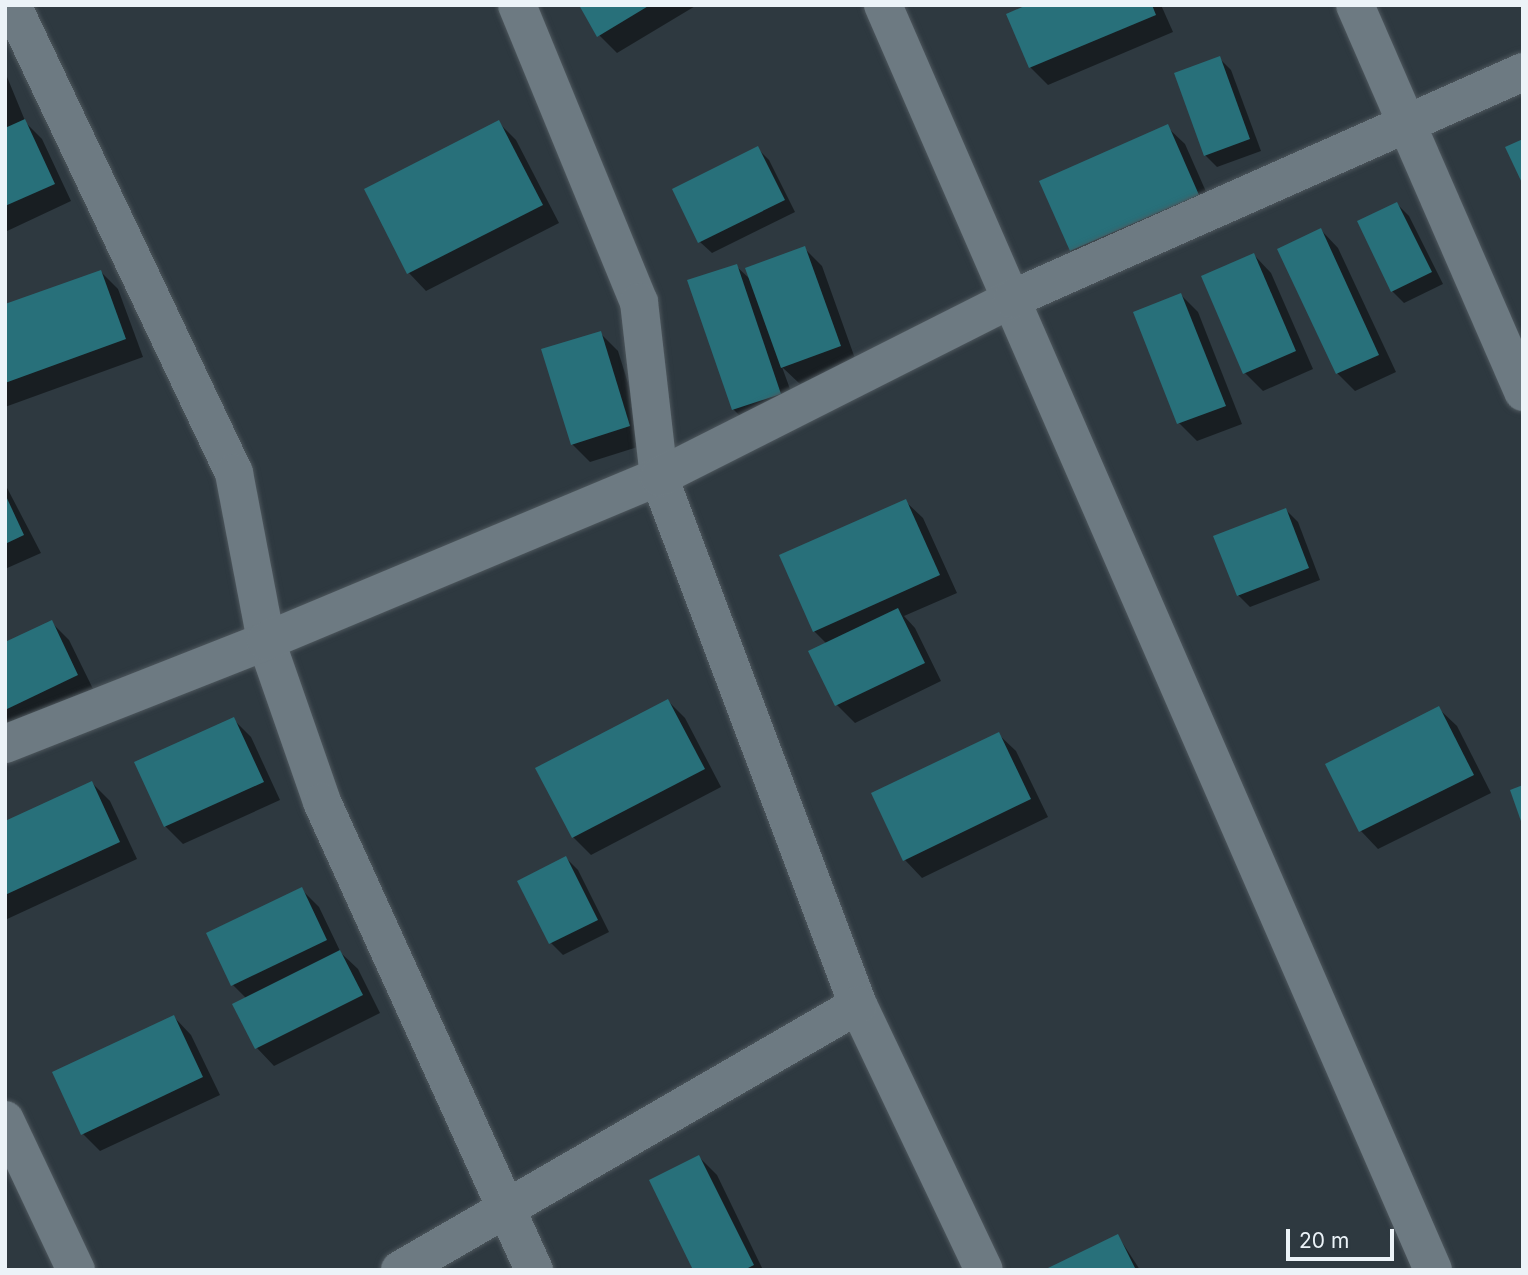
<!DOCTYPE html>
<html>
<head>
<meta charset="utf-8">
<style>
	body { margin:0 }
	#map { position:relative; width:1528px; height:1275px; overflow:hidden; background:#2e3940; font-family:Inter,sans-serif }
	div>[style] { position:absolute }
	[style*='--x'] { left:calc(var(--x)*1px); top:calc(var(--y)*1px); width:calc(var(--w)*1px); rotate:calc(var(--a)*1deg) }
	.shadow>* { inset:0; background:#0007 }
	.building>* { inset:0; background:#28707a }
	.roads { filter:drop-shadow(0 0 2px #4e575d) drop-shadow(0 0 2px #4e575d) }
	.street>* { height:38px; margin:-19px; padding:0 19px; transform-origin:19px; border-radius:19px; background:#6d7a82 }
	span { translate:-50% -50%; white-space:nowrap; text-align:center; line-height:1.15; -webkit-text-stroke:5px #2e3940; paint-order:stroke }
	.frame { position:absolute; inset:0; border:7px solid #ecf3f8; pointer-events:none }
	.scale { position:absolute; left:1286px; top:1229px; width:108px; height:32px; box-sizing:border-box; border:4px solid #ecf3f8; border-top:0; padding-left:9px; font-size:21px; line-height:24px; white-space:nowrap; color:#ecf3f8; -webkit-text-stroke:5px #2e3940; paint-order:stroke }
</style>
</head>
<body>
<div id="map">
	<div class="shadow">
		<div style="clip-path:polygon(581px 5px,697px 5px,617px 53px,599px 35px)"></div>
		<div style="clip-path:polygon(1023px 5px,1161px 5px,1173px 32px,1048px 85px,1030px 67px)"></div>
		<div style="clip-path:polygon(1219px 58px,1231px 70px,1261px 151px,1217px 167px,1205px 155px)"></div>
		<div style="clip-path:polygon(5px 72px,26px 123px,42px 139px,71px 201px,5px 232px)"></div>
		<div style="clip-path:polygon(499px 123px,516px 140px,559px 223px,426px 291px,409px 273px)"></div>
		<div style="clip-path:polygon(1167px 127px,1185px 144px,1215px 212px,1089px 268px,1071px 250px)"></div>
		<div style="clip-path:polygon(757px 148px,769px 160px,795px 212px,712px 253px,700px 242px)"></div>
		<div style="clip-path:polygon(1397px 204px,1409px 216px,1443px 284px,1404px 303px,1392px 291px,1359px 222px)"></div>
		<div style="clip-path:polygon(1321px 230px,1338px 248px,1396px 372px,1355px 391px,1337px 373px)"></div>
		<div style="clip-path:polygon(804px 248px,822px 266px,857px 364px,800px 384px,782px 367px,798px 411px,751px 427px,733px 409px,736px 266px,751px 280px)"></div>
		<div style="clip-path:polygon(1254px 255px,1271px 273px,1313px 369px,1263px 391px,1245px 373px,1203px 277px)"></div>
		<div style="clip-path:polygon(101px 272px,118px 289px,143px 357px,5px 407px,5px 306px)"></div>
		<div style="clip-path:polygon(1181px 295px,1198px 312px,1242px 424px,1197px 441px,1179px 423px,1135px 313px)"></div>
		<div style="clip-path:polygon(600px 333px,618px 351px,647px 444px,590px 462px,572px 444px)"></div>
		<div style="clip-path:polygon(5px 484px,41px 553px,5px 569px)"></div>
		<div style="clip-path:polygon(905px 501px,923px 518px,957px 593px,904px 616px,915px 628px,941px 681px,855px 723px,837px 705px,811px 652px,827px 644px,814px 631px)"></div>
		<div style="clip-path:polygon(1286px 510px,1298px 522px,1320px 580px,1250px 607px,1238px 595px)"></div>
		<div style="clip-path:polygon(51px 622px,69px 640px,95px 693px,5px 736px,5px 644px)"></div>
		<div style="clip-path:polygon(668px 701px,685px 718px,721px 787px,591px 855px,573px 837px)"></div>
		<div style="clip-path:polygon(1439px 709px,1457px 726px,1491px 793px,1378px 849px,1361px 831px)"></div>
		<div style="clip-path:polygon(233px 719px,251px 737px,280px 800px,183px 844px,165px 826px)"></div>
		<div style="clip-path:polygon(998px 734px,1016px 751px,1048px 817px,922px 878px,905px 860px)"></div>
		<div style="clip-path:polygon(92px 783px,110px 801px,137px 859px,5px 920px,5px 823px)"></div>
		<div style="clip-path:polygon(566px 858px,578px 870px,609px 932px,563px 955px,551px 943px)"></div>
		<div style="clip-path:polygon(301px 889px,319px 907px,341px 953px,358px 969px,380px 1013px,274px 1066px,257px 1048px,247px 999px,233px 985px)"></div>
		<div style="clip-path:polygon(174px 1017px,191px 1035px,220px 1095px,100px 1151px,83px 1134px)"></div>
		<div style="clip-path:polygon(699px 1157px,717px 1175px,763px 1270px,695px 1270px)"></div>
		<div style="clip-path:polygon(1118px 1236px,1140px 1270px,1051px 1270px)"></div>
	</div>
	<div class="building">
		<div style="clip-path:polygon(579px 5px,650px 5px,597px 37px)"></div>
		<div style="clip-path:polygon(1027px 5px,1152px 5px,1156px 15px,1029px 68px,1006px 14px)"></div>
		<div style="clip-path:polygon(1220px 56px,1250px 139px,1204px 156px,1174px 73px)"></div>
		<div style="clip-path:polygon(25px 119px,55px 184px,5px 206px,5px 128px)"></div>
		<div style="clip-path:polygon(499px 120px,543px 205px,407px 274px,364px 189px)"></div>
		<div style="clip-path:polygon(1168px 124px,1199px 195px,1070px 251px,1039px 181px)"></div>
		<div style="clip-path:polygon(1523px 139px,1523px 185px,1505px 147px)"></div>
		<div style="clip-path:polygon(758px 146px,785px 200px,698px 243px,672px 189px)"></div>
		<div style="clip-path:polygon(1397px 202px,1432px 272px,1391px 292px,1357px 221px)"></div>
		<div style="clip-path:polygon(1321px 228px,1379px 355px,1336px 374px,1277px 249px)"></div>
		<div style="clip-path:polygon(805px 246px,841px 346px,781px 368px,745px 268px)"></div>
		<div style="clip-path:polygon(1254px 253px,1296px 351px,1243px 374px,1201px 276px)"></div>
		<div style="clip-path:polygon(737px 264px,781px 394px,732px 410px,687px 280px)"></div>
		<div style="clip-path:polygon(101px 270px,126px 339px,5px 383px,5px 304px)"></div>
		<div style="clip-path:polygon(1181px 293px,1226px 406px,1177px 424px,1133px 312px)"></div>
		<div style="clip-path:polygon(601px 331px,630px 426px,571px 445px,541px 349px)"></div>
		<div style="clip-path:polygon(5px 494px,24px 535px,5px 544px)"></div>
		<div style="clip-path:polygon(906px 499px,940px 575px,813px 632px,779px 555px)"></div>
		<div style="clip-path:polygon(1286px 508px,1309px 568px,1237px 596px,1213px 536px)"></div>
		<div style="clip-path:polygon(898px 608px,925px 663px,835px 706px,808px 651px)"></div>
		<div style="clip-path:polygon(52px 620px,78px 675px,5px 710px,5px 642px)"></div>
		<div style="clip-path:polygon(668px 699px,705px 769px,572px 838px,535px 768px)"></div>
		<div style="clip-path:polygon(1439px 706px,1474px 775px,1359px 832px,1325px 764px)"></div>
		<div style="clip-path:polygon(234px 717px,264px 782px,164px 827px,134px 762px)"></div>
		<div style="clip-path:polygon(999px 732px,1031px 799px,903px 861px,871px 793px)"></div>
		<div style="clip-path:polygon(92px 781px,120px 842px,5px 895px,5px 821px)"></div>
		<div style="clip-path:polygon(1523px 785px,1523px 823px,1522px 824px,1510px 790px)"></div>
		<div style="clip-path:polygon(566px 856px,598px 920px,549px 944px,517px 881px)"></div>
		<div style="clip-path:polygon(302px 887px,327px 940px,231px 986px,206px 933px)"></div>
		<div style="clip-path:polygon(340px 950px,363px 995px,255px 1049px,232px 1004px)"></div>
		<div style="clip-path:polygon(174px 1015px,203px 1077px,81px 1135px,52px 1072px)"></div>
		<div style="clip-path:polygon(699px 1155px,754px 1265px,744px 1270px,693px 1270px,649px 1180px)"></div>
		<div style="clip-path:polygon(1118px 1234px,1136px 1270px,1049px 1270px,1048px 1268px)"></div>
	</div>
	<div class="roads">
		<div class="street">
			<div style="--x:12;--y:5;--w:518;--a:64.62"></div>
			<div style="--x:234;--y:473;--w:171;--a:79.2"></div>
			<div style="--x:266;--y:641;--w:170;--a:70.8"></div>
			<div style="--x:322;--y:802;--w:514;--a:65.63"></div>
			<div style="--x:517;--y:5;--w:321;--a:67.7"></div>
			<div style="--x:639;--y:302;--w:176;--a:83.5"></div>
			<div style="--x:659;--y:477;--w:564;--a:69.35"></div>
			<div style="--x:858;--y:1005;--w:293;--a:64.6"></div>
			<div style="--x:883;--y:5;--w:1379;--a:66.5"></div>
			<div style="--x:1355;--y:5;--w:422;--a:66.5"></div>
			<div style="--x:5;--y:744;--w:281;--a:-21.5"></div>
			<div style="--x:266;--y:641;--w:426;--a:-22.7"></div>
			<div style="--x:659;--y:477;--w:395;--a:-26.8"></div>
			<div style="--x:1012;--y:299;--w:559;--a:-23.95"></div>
			<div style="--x:5;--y:1120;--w:166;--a:64.7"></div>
			<div style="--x:400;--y:1270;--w:529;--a:-30.05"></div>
		</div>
	</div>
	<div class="frame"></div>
	<div class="scale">20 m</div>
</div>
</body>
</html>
